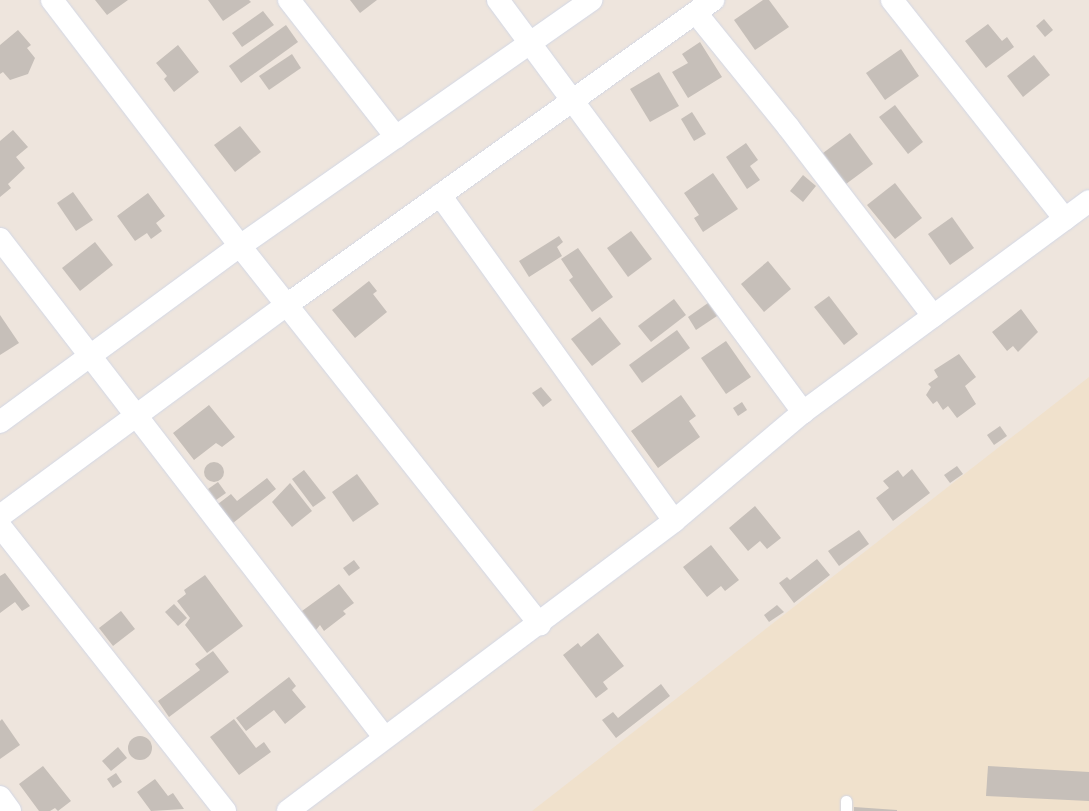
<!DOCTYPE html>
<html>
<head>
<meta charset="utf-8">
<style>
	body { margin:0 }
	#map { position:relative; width:1089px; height:811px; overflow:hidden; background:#eee5dd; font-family:Cabin,sans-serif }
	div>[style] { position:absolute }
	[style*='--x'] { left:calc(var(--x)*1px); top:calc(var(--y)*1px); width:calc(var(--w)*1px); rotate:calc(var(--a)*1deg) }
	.education>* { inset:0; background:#f0e1cc }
	.building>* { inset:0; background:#c6bfb9 }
	.round { border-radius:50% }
	.roads { filter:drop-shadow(0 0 1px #d2d7e5) drop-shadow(0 0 1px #d2d7e5) }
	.lane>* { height:11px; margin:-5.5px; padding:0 5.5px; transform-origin:5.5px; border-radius:5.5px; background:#fff }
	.street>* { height:22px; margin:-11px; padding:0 11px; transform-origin:11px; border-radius:11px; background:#fff }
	span { translate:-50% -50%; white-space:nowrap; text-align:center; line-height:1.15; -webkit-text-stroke:3px #fff; paint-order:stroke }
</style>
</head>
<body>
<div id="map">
	<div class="education">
		<div style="clip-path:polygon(1089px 377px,1089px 811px,532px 811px)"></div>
	</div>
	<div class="building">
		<div style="clip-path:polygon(95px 0,128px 0,107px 15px)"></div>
		<div style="clip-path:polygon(208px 0,249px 0,251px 2px,223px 21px)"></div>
		<div style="clip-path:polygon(350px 0,377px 0,360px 13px)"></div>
		<div style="clip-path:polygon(763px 0,769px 0,789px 27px,755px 50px,734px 20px)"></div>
		<div style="clip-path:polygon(263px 11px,274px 25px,242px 47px,232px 33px)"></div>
		<div style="clip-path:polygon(1044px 19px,1053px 30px,1045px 37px,1036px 26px)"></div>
		<div style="clip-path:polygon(988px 24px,1002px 41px,1007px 37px,1014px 47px,986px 68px,965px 41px)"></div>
		<div style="clip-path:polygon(286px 25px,298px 42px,241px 83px,229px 66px)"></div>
		<div style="clip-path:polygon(18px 30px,31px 45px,27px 48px,35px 58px,28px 74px,10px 80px,3px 72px,0 74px,0 45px)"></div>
		<div style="clip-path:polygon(700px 42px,722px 77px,688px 98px,672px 72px,688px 63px,682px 54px)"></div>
		<div style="clip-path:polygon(178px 45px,199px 72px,174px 92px,164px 79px,167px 76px,156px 63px)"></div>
		<div style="clip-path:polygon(901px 49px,919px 76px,885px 100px,866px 73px)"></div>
		<div style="clip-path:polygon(292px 54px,301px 68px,269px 90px,259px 76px)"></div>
		<div style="clip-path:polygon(1034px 55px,1050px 75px,1023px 97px,1007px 76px)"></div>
		<div style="clip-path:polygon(659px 72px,679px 106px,650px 122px,630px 89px)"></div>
		<div style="clip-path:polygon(895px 105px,923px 142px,908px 154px,879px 117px)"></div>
		<div style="clip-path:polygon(692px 112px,706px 134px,694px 141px,681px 119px)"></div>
		<div style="clip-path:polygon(240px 126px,261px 152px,235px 172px,214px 145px)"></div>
		<div style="clip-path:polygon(13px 130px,28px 147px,16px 157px,25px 168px,8px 184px,11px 188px,0 197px,0 141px)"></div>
		<div style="clip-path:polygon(850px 133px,873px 164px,846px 184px,823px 153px)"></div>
		<div style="clip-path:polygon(746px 143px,758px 160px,750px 166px,760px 180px,747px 189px,726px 157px)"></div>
		<div style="clip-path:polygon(713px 173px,738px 209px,703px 232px,694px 218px,699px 215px,684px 193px)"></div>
		<div style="clip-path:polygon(803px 175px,816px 186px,803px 202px,790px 191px)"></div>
		<div style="clip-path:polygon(895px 183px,922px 218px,895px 239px,867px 205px)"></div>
		<div style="clip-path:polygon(73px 192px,93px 220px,76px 231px,57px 203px)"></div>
		<div style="clip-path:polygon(148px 193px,165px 216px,156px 223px,162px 231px,151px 239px,147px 233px,135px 241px,117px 216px)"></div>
		<div style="clip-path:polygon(952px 217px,974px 248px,950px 265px,928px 234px)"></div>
		<div style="clip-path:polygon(631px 231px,652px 259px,628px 277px,607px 248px)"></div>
		<div style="clip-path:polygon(559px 236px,563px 242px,557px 247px,562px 256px,529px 277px,519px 261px)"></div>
		<div style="clip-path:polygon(95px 242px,113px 265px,80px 291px,62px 268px)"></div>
		<div style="clip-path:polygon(578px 248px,613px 297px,592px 312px,569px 280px,573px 277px,561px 259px)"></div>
		<div style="clip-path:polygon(768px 261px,791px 289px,764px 312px,741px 284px)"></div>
		<div style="clip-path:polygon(369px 281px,377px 291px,373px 294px,387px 312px,355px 338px,332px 310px)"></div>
		<div style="clip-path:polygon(829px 296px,858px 334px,844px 345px,814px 307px)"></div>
		<div style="clip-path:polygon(674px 299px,686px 315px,651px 342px,638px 326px)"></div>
		<div style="clip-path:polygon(708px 303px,717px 316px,696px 330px,688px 317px)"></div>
		<div style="clip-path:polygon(1021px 309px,1038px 332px,1018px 352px,1013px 346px,1007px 351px,992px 332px)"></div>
		<div style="clip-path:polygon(0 315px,19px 343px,0 355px)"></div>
		<div style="clip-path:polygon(600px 317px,621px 344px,592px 366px,571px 339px)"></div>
		<div style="clip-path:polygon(677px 330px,690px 348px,642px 383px,629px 365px)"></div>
		<div style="clip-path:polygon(726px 341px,751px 377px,726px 394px,701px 358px)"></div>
		<div style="clip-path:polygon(959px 354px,976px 377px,965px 386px,976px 404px,957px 418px,948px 406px,943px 410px,937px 401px,933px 404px,926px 395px,931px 387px,928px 384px,938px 377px,934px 370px)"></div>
		<div style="clip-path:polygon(541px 387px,552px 400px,543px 407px,532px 393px)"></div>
		<div style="clip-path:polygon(681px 395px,696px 416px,689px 421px,700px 437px,658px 468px,631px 431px)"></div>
		<div style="clip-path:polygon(742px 402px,747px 410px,738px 416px,733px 408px)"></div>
		<div style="clip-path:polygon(209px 405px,235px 437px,222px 447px,216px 443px,194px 460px,173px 433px)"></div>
		<div style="clip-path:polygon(1000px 426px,1007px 436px,994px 445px,987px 435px)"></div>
		<div class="round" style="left:204px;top:462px;width:20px;height:20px"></div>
		<div style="clip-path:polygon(957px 466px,963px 474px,950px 483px,944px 475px)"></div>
		<div style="clip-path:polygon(912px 469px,930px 493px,893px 521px,876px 498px,889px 488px,883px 481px,898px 470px,903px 477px)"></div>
		<div style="clip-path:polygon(304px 470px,326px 498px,313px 507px,292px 479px)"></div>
		<div style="clip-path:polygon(357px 474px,379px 504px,353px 522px,332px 492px)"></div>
		<div style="clip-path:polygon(267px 478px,276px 489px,233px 523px,218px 504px,231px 494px,237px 501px)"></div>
		<div style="clip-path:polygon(218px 482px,226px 493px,216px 500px,208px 489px)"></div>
		<div style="clip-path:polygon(290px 483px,312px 511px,292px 527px,272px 502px)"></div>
		<div style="clip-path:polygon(755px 506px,781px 538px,767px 549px,760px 541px,748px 551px,729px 528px)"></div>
		<div style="clip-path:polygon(859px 530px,869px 544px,839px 566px,828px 551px)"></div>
		<div style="clip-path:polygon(711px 545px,739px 580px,725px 591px,721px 586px,707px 597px,683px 567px)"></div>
		<div style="clip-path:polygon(817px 559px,830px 575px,794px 603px,779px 583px,787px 577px,790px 580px)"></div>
		<div style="clip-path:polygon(354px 560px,360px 568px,349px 576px,343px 568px)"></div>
		<div style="clip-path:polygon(5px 573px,30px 606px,22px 611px,15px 602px,0 613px,0 576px)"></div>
		<div style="clip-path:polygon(205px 575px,243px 626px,207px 653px,185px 625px,190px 618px,177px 601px,186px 594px,184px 590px)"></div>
		<div style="clip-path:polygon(339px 584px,354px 603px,343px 611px,346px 614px,324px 631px,320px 625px,316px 630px,302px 611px)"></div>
		<div style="clip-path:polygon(174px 604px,187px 618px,178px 626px,165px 612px)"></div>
		<div style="clip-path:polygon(777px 605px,784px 612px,769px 622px,764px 615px)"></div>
		<div style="clip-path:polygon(121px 611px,135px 629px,113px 646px,99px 628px)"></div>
		<div style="clip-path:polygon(598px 633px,624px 666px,603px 682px,608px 689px,596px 698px,563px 655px,578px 643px,581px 647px)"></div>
		<div style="clip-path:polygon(213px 651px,229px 672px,169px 717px,158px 701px,200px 670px,195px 664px)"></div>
		<div style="clip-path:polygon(289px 677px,296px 686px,292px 690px,306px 707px,285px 724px,274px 710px,246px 731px,236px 718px)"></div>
		<div style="clip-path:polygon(661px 684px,670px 696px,616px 738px,602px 720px,613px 712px,618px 718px)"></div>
		<div style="clip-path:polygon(2px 719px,20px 745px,0 759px,0 721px)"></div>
		<div style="clip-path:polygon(234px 719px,256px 748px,264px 742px,271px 752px,239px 775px,210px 737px)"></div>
		<div class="round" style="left:128px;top:736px;width:24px;height:24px"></div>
		<div style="clip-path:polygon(118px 747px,127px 758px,111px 771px,102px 761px)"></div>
		<div style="clip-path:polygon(43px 766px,71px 801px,58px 811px,55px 808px,50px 811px,39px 811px,19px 784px)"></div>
		<div style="clip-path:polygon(988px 766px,1089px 772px,1089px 801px,986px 796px)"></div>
		<div style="clip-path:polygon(116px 773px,122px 782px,113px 788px,107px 779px)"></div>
		<div style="clip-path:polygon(155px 779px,168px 796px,173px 793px,184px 809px,151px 811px,137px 792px)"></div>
		<div style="clip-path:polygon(854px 807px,897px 810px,897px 811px,854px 811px)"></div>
	</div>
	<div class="roads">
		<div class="lane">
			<div style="--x:846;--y:801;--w:10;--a:90"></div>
		</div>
		<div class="street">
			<div style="--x:52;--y:0;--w:310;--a:52.6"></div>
			<div style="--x:240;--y:246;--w:483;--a:51.6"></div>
			<div style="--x:289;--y:0;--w:174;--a:52"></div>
			<div style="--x:498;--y:0;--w:513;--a:53.49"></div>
			<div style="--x:892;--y:0;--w:279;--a:51.7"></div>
			<div style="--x:696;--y:13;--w:148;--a:51"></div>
			<div style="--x:789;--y:128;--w:237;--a:52.5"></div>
			<div style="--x:440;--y:195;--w:401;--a:54.3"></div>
			<div style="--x:0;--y:239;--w:629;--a:52.36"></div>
			<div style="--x:0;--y:422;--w:298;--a:-36.3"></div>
			<div style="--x:240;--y:246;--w:429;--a:-35"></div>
			<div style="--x:0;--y:516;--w:358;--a:-36.4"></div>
			<div style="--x:288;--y:304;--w:523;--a:-35.58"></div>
			<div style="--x:0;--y:526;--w:363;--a:51.7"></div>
			<div style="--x:0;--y:797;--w:17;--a:54"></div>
			<div style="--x:288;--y:811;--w:483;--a:-36.9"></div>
			<div style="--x:674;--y:521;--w:169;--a:-40.2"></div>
			<div style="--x:803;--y:412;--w:355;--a:-36.4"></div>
		</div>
	</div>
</div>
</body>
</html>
